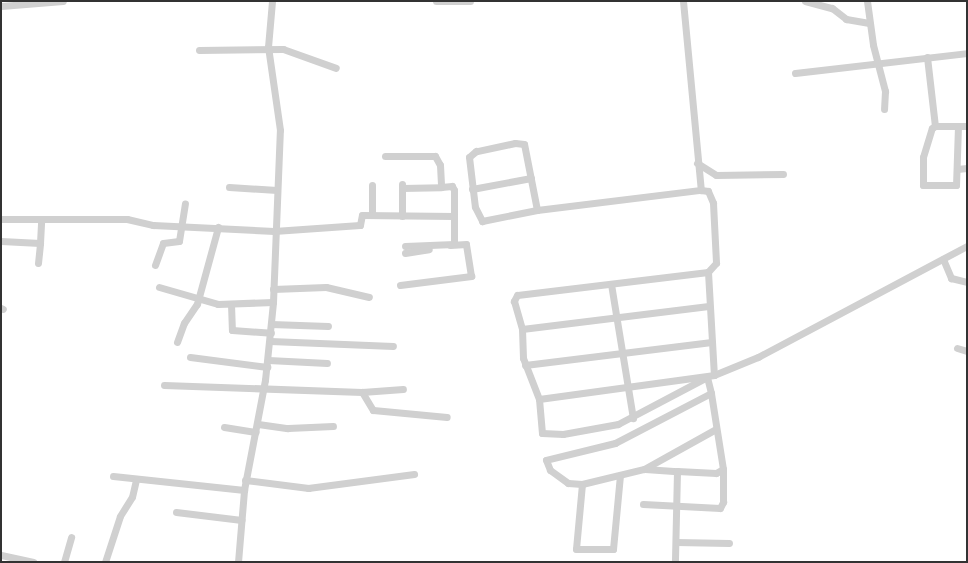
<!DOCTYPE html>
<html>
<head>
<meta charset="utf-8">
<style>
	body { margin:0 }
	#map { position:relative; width:968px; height:563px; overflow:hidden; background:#fff; font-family:Raleway,sans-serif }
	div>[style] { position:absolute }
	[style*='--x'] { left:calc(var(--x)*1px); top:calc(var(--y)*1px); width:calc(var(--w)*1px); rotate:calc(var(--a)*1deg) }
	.street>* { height:7px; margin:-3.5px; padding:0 3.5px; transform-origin:3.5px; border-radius:3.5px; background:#d0d0d0 }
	span { translate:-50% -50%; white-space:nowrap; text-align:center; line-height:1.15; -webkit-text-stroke:5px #fff; paint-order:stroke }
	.frame { position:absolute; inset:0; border:2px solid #333; pointer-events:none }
</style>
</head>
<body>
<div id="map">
	<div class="street">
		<div style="--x:436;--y:1;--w:34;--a:0"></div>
		<div style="--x:683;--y:1;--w:190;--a:84.6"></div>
		<div style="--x:701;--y:190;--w:7;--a:8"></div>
		<div style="--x:708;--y:191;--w:13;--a:67"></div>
		<div style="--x:713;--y:203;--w:60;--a:87.1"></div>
		<div style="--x:716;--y:263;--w:12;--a:132"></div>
		<div style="--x:708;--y:272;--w:103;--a:86.7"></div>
		<div style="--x:805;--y:1;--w:28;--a:15"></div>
		<div style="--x:832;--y:8;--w:18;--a:38"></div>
		<div style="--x:846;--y:19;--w:22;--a:10"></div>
		<div style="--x:867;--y:1;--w:44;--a:82.2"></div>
		<div style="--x:873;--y:45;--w:48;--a:75.4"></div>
		<div style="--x:885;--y:91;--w:18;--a:93"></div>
		<div style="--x:1;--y:6;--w:62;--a:-4.6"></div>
		<div style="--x:199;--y:50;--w:84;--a:-0.7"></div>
		<div style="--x:283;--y:49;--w:56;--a:19.7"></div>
		<div style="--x:927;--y:57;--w:69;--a:83.4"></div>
		<div style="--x:795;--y:73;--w:173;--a:-6.6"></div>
		<div style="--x:958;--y:126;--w:59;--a:91.9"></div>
		<div style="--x:956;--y:185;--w:33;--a:180"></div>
		<div style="--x:923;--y:185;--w:28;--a:-90"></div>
		<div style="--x:923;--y:157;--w:30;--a:-73"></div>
		<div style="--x:932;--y:128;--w:4;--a:-34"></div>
		<div style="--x:935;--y:126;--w:32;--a:0"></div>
		<div style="--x:385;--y:156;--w:50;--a:0"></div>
		<div style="--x:435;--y:156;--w:10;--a:61"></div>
		<div style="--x:440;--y:165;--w:22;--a:87"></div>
		<div style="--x:441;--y:187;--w:11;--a:-5"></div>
		<div style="--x:452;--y:186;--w:4;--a:63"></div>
		<div style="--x:454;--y:190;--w:54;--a:90"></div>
		<div style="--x:454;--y:244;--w:49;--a:177.7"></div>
		<div style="--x:697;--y:163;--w:22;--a:32"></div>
		<div style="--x:716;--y:175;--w:67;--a:-0.9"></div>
		<div style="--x:957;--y:169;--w:10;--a:-6"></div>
		<div style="--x:229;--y:187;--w:48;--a:3.6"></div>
		<div style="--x:402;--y:188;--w:39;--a:-1"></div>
		<div style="--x:472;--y:189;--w:60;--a:-10.6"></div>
		<div style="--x:537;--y:210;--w:67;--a:-101.1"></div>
		<div style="--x:524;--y:144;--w:9;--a:-174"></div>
		<div style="--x:515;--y:143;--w:40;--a:168"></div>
		<div style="--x:476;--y:151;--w:9;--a:139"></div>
		<div style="--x:469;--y:157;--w:50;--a:83.2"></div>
		<div style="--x:475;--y:207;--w:16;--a:63"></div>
		<div style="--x:482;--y:221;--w:56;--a:-11.3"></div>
		<div style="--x:537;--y:210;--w:165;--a:-7"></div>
		<div style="--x:372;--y:215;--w:30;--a:-90"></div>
		<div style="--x:402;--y:216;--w:32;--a:-90"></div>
		<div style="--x:1;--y:219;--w:126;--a:0"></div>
		<div style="--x:127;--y:219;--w:27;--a:13"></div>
		<div style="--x:153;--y:225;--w:121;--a:2.8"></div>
		<div style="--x:274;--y:231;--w:86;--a:-4"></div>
		<div style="--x:360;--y:225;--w:10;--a:-79"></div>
		<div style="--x:362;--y:215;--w:92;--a:0.6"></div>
		<div style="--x:1;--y:241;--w:39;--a:3"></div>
		<div style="--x:40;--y:243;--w:22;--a:-87"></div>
		<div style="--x:405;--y:253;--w:24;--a:-9"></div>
		<div style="--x:943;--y:259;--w:21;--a:67"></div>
		<div style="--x:951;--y:278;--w:16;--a:14"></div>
		<div style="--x:38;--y:263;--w:20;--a:-84"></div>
		<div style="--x:155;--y:265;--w:23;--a:-70"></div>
		<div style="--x:163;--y:243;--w:16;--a:-7"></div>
		<div style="--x:179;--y:241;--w:38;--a:-81"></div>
		<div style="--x:708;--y:272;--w:192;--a:173.1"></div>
		<div style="--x:517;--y:295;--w:7;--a:117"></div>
		<div style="--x:514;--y:301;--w:29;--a:74"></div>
		<div style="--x:522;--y:329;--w:29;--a:88"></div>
		<div style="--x:523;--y:358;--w:44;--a:68.7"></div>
		<div style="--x:539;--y:399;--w:34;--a:85"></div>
		<div style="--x:542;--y:433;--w:21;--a:3"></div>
		<div style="--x:563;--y:434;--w:56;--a:-10.3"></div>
		<div style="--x:618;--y:424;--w:101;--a:-27.8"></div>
		<div style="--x:707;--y:377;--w:16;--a:76"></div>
		<div style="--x:611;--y:284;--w:136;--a:80.7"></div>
		<div style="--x:400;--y:285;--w:72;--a:-7.2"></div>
		<div style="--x:471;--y:276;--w:32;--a:-99"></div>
		<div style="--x:466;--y:244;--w:16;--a:176"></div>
		<div style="--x:159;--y:287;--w:61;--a:16.1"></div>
		<div style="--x:218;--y:304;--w:55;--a:-2.1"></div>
		<div style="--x:273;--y:289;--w:53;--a:-2.2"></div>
		<div style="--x:326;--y:287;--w:44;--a:13.1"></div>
		<div style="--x:231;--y:304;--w:26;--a:88"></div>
		<div style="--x:232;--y:330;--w:39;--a:4"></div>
		<div style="--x:1;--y:308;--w:2;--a:27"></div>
		<div style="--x:271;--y:324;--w:57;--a:2"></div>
		<div style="--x:522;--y:329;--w:188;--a:-7"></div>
		<div style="--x:270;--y:341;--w:123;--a:2.3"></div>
		<div style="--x:177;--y:342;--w:20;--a:-70"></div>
		<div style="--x:184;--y:323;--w:23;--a:-56"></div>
		<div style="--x:197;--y:304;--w:80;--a:-74.7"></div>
		<div style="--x:957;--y:348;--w:10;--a:17"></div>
		<div style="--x:190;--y:357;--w:78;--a:7.4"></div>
		<div style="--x:268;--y:360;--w:59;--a:2.9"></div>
		<div style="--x:525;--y:365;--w:188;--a:-7"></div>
		<div style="--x:164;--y:385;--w:198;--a:2"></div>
		<div style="--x:362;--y:392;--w:21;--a:59"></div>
		<div style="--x:373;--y:410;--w:74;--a:5.4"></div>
		<div style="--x:362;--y:392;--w:41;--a:-4.2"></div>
		<div style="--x:539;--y:399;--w:177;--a:-7.8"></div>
		<div style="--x:714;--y:375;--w:48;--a:-22.2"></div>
		<div style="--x:758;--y:357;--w:237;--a:-28"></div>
		<div style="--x:258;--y:424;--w:30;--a:8"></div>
		<div style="--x:288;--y:428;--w:45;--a:-2.5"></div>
		<div style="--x:224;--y:427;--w:32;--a:9"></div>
		<div style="--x:645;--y:469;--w:32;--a:4"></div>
		<div style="--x:677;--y:471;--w:91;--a:91.3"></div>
		<div style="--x:677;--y:471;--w:39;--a:3"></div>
		<div style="--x:716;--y:473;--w:8;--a:-30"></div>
		<div style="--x:723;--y:469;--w:77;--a:-99"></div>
		<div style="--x:711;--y:393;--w:108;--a:152.5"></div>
		<div style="--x:615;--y:443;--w:71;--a:166.2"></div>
		<div style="--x:546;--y:460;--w:11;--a:68"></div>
		<div style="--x:550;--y:470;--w:22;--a:36"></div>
		<div style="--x:568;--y:483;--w:14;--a:4"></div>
		<div style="--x:582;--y:484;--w:64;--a:-13.6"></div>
		<div style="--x:644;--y:469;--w:82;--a:-29.1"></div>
		<div style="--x:113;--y:476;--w:132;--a:6.1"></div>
		<div style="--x:245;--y:480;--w:64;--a:7.2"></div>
		<div style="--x:308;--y:488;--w:107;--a:-7.5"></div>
		<div style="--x:582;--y:484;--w:65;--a:95.3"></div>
		<div style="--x:576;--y:549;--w:37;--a:0"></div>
		<div style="--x:613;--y:549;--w:74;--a:-84.6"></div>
		<div style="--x:643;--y:504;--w:77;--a:3"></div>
		<div style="--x:720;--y:508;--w:7;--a:-63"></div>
		<div style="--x:723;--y:502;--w:33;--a:-90"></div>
		<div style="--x:176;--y:512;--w:66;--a:6.9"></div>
		<div style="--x:676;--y:542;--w:53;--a:1.1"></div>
		<div style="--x:1;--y:555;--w:33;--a:12"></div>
		<div style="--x:64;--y:562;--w:26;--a:-74"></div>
		<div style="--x:105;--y:562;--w:48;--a:-71.9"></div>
		<div style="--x:120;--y:516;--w:22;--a:-58"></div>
		<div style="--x:132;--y:497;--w:18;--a:-77"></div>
		<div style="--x:238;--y:562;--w:72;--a:-85.2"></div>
		<div style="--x:244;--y:490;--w:112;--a:-79.2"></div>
		<div style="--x:265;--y:380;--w:78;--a:-84.1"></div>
		<div style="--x:273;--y:302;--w:172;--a:-87.7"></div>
		<div style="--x:280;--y:130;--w:84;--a:-98.2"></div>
		<div style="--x:268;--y:47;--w:46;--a:-85"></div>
	</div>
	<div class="frame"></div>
</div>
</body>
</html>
